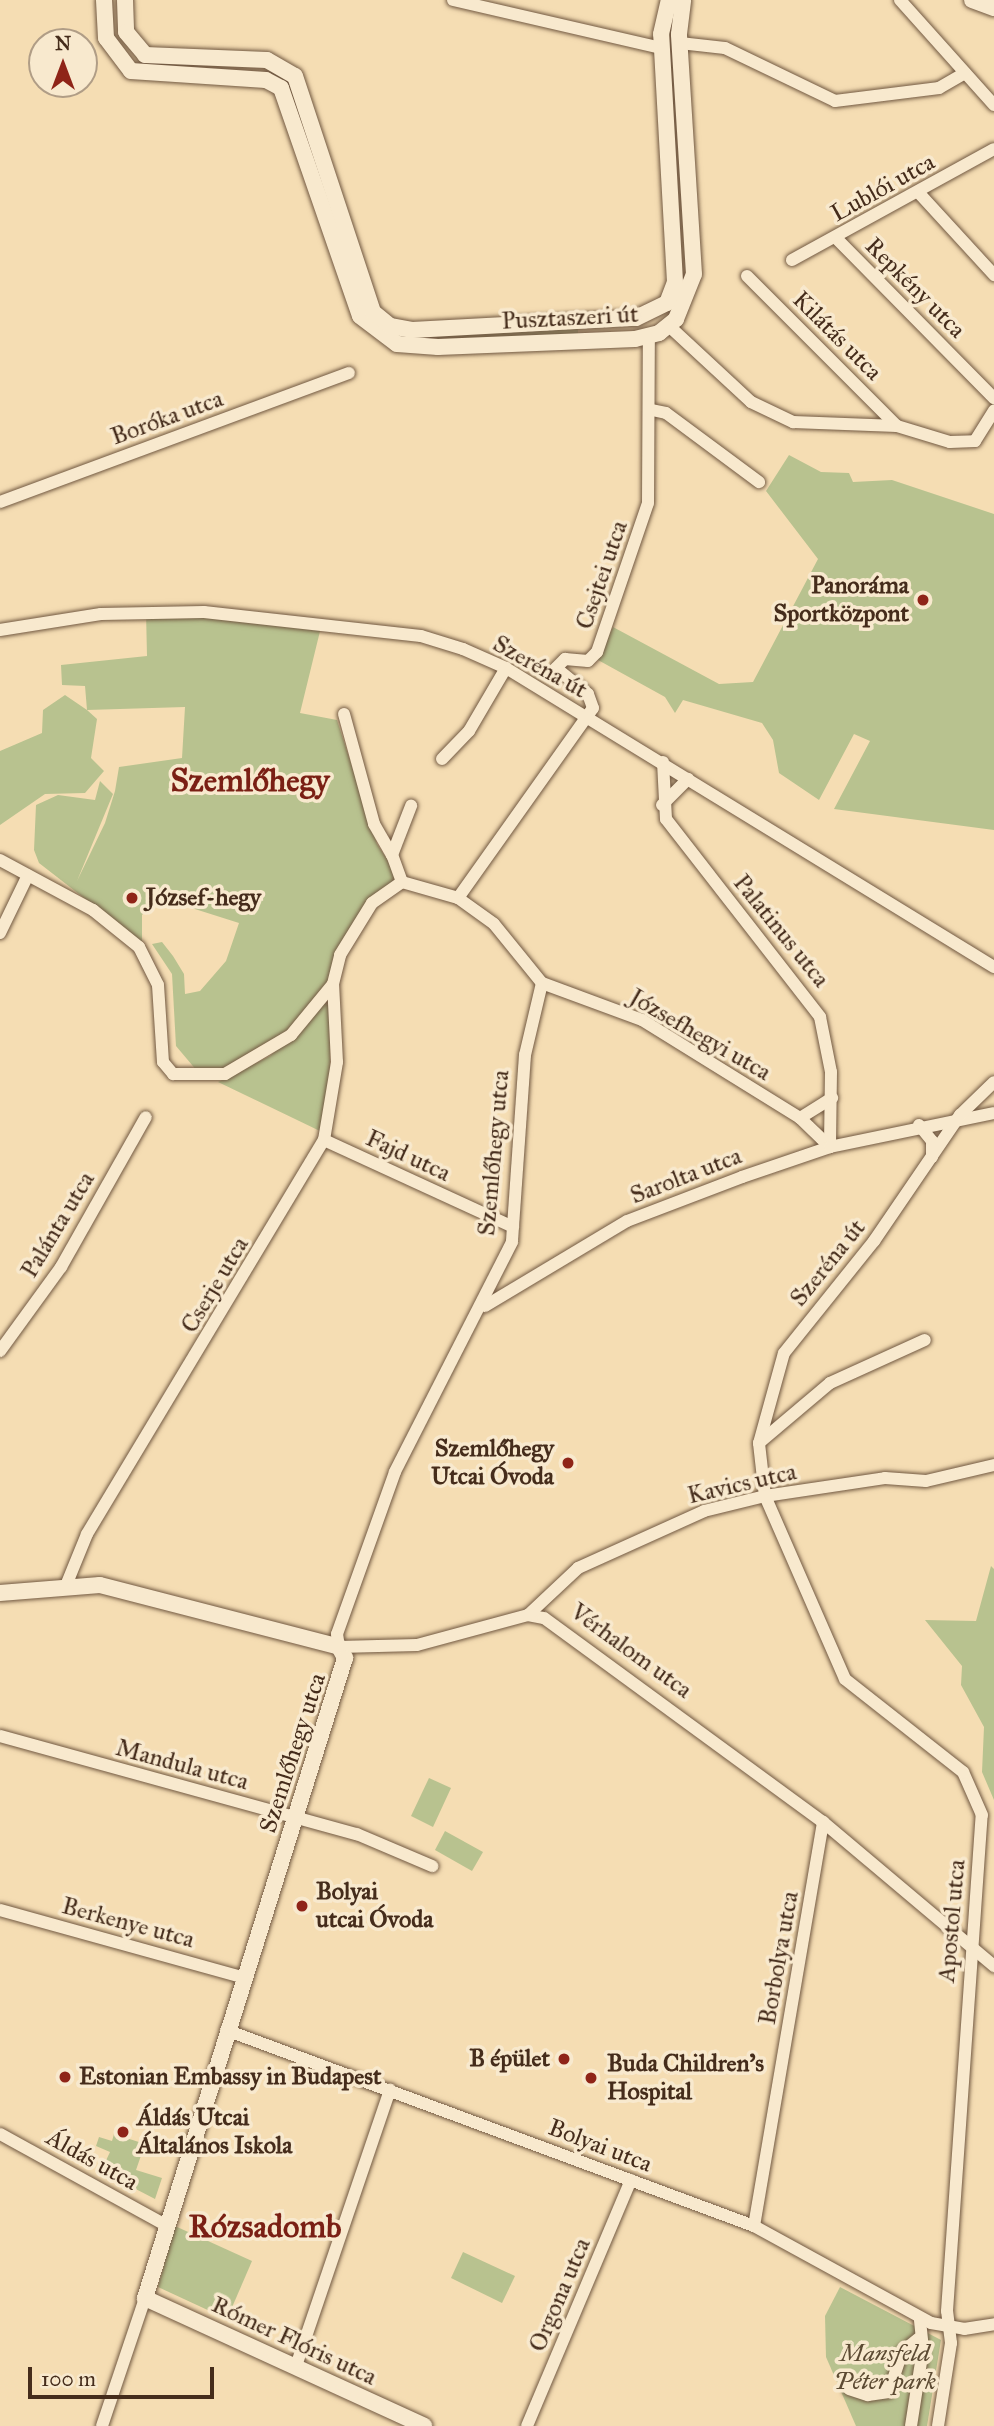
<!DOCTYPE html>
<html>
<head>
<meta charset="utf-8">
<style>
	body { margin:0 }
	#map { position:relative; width:994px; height:2426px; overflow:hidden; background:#f5ddb3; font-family:"IM FELL Great Primer",serif }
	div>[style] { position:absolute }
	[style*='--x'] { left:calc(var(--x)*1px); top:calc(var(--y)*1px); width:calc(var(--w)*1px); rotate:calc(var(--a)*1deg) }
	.green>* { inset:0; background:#b8c28f }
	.roads { filter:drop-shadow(0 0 2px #715841) drop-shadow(0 0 2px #715841) }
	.minor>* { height:12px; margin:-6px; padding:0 6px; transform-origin:6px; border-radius:6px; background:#f8e9ce }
	.tertiary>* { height:16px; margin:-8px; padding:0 8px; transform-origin:8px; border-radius:8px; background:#f8e9ce }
	.dots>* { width:19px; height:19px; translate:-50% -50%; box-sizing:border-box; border:4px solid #f8e9ce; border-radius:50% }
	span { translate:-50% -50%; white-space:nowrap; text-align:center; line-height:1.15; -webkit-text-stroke:7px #f8e9ce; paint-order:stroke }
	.street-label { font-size:24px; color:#452c1b }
	.poi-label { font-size:24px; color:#452c1b; font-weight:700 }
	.right { translate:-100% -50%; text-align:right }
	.left { translate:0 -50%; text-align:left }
	.park-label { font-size:24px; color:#5c4a32; font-style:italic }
	.district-label { font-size:32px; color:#7a1f14; font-weight:700 }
	.north { position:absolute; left:28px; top:28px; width:70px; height:70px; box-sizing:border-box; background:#f8e9ce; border:2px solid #b09d86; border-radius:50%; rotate:0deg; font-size:19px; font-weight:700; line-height:28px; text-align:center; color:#452c1b }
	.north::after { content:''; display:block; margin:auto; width:24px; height:32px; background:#8f2418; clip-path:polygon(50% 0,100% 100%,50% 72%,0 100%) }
	.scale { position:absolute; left:28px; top:2367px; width:186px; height:32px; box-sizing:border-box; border:4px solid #452c1b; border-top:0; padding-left:9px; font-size:21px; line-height:24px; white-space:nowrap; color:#452c1b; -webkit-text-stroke:5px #f8e9ce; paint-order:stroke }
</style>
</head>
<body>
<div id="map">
	<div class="green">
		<div style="clip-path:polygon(578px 327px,578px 334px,437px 341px,437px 333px)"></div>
		<div style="clip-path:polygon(789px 455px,821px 472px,849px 473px,853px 482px,892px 480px,994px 514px,994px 830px,834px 809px,870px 741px,854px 734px,819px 800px,779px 773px,773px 740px,762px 723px,683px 700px,675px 713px,665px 697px,598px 660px,613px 627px,719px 684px,753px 682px,818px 559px,766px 491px)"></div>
		<div style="clip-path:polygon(146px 612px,322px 623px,300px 713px,337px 720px,377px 844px,402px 882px,372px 903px,312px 1012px,249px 1063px,203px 1078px,176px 1046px,172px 974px,152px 944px,162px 942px,173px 956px,184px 974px,185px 994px,200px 991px,226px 961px,239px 923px,157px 897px,142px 915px,142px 943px,39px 863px,34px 850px,36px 805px,58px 795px,95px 800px,100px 781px,113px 794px,77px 881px,105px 823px,115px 791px,119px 767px,182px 758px,185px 707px,87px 710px,97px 719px,91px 758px,104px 771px,85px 793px,45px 794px,0 825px,0 751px,42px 733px,43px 710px,65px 695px,87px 710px,85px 686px,62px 685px,61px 665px,147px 656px)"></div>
		<div style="clip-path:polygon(324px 1003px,330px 1006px,330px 1082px,322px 1132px,218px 1082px,270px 1056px)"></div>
		<div style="clip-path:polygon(991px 1566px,994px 1569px,994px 1800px,982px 1772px,984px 1727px,961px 1685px,962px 1666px,925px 1620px,976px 1621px)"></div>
		<div style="clip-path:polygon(429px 1778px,451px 1788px,433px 1827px,411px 1816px)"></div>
		<div style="clip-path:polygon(445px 1831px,483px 1852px,472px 1871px,435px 1850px)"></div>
		<div style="clip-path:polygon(114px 2134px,145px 2144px,136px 2170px,162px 2178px,155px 2199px,101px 2171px,110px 2152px,96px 2146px,99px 2137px,112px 2141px)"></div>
		<div style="clip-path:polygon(175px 2226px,252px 2261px,227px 2319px,158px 2287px)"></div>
		<div style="clip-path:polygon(463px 2252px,515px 2276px,502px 2303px,451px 2278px)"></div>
		<div style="clip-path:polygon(840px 2287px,941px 2340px,927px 2426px,856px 2426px,826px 2357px,825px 2316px)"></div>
	</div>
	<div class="roads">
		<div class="minor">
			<div style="--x:453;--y:0;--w:213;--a:13"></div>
			<div style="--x:900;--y:0;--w:141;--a:48.2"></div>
			<div style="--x:680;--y:43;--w:45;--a:6.3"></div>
			<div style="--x:725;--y:48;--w:122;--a:25.7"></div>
			<div style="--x:835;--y:101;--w:105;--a:-7.1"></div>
			<div style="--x:939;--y:88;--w:30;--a:-30"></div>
			<div style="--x:918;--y:192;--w:113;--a:47.5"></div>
			<div style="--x:836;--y:238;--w:225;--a:45.4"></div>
			<div style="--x:792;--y:260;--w:230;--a:-28.8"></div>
			<div style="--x:747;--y:276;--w:212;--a:45"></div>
			<div style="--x:669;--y:326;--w:112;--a:42.8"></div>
			<div style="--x:751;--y:402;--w:47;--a:25.5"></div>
			<div style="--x:793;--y:422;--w:104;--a:2.2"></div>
			<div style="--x:897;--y:426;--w:55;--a:16.8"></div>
			<div style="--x:950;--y:442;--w:25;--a:-2"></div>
			<div style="--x:975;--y:441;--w:36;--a:-58"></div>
			<div style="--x:652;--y:410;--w:14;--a:12"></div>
			<div style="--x:666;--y:413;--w:116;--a:36.6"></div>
			<div style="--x:0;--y:502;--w:372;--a:-20.3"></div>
			<div style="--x:0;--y:630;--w:102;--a:-9"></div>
			<div style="--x:101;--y:614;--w:103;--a:-1.1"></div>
			<div style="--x:204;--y:612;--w:218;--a:6.3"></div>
			<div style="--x:421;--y:636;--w:44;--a:17.2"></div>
			<div style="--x:463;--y:649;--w:47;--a:23.8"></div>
			<div style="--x:506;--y:668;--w:572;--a:31.5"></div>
			<div style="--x:344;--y:714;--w:114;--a:74.7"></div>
			<div style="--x:374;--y:824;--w:36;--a:60"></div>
			<div style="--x:442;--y:759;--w:39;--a:-46"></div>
			<div style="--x:469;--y:731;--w:73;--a:-59.6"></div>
			<div style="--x:663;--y:762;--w:57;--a:87"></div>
			<div style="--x:666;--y:819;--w:251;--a:52.1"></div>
			<div style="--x:820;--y:1017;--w:56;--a:78.7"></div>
			<div style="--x:831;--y:1072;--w:75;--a:90.8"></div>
			<div style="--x:662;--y:805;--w:37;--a:-45"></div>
			<div style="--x:0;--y:860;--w:106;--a:28.3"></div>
			<div style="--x:93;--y:910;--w:59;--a:38.8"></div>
			<div style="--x:139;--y:947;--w:42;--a:63.4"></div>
			<div style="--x:158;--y:985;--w:77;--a:86.3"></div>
			<div style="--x:163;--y:1062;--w:16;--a:50"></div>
			<div style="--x:173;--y:1074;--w:52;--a:0"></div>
			<div style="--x:225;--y:1074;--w:77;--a:-30.6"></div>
			<div style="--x:291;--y:1035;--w:66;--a:-50.5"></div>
			<div style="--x:333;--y:984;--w:30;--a:-76"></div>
			<div style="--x:340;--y:955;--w:61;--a:-58.4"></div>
			<div style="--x:372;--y:903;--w:37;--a:-35"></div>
			<div style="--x:402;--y:882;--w:58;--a:15.9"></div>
			<div style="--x:458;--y:898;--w:44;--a:35.8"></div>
			<div style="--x:494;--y:924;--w:76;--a:50.9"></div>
			<div style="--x:542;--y:983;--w:107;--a:20.3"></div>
			<div style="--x:642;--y:1020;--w:186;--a:31.8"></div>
			<div style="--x:800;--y:1118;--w:42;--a:44"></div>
			<div style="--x:402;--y:882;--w:29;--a:-110"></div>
			<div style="--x:392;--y:855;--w:53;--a:-68.8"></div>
			<div style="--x:458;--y:898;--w:233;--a:-54.6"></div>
			<div style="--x:593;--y:708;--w:15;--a:-110"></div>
			<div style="--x:588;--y:694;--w:41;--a:-140.9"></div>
			<div style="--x:556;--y:668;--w:13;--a:-45"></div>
			<div style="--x:565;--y:659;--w:23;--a:5"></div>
			<div style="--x:588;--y:661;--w:13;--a:-45"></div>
			<div style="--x:597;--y:652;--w:157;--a:-71.1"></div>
			<div style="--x:648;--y:503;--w:166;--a:-89.7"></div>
			<div style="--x:0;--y:933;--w:64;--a:-64.2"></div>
			<div style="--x:542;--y:983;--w:74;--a:103.3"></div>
			<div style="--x:525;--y:1055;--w:187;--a:94"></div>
			<div style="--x:512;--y:1242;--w:258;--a:117"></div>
			<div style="--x:395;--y:1472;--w:172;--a:109.7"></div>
			<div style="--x:337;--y:1634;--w:13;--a:81"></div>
			<div style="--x:339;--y:1647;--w:78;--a:-1.5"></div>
			<div style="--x:417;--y:1645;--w:115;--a:-15.1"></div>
			<div style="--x:528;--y:1615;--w:16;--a:11"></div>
			<div style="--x:544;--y:1618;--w:346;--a:36.2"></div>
			<div style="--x:823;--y:1822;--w:224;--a:40.1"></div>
			<div style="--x:800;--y:1118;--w:38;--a:-32"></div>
			<div style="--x:919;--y:1125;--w:21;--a:51"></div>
			<div style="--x:932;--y:1141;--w:16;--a:90"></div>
			<div style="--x:324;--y:1140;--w:208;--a:24.7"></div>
			<div style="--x:485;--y:1306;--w:165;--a:-30.9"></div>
			<div style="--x:627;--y:1221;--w:123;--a:-20.9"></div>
			<div style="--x:742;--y:1177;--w:93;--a:-18.8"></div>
			<div style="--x:830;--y:1147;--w:167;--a:-11.7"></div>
			<div style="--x:0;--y:1351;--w:104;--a:-54"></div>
			<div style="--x:61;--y:1267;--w:172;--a:-60.5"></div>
			<div style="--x:759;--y:1443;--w:93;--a:-40.2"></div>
			<div style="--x:830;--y:1383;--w:104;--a:-24.4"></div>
			<div style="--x:65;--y:1588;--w:58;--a:-67.8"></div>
			<div style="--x:87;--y:1534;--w:460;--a:-59"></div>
			<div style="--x:324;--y:1140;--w:79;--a:-80.5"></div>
			<div style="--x:337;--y:1062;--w:78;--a:-92.9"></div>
			<div style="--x:528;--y:1615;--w:69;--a:-43.2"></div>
			<div style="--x:578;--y:1568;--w:138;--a:-24.3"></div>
			<div style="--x:704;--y:1511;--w:63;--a:-13.8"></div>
			<div style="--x:765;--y:1496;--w:121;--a:-8.5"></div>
			<div style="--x:885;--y:1478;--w:41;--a:4.2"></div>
			<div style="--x:926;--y:1481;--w:70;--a:-13.2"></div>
			<div style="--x:0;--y:1736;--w:370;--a:15.4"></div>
			<div style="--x:357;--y:1834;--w:82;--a:23.1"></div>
			<div style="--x:0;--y:1910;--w:254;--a:15.5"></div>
			<div style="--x:226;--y:2030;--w:563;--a:20.37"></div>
			<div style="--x:754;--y:2226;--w:202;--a:28.7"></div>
			<div style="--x:931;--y:2323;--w:34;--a:10"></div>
			<div style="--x:964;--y:2329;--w:30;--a:-9"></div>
			<div style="--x:0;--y:2134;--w:187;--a:28.8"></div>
			<div style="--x:754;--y:2226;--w:410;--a:-80.3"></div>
			<div style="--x:296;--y:2366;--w:292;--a:-71.2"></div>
			<div style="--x:849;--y:2389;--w:20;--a:18"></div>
			<div style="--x:868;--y:2395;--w:21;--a:-8"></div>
			<div style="--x:889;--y:2392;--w:42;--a:-72"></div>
			<div style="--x:902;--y:2352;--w:21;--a:-39"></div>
			<div style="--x:102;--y:2426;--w:135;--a:-71.4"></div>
			<div style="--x:527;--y:2426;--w:267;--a:-67.1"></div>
			<div style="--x:911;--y:2426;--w:78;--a:-81.1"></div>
			<div style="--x:923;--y:2349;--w:31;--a:-96"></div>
			<div style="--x:938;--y:2426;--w:84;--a:-81.1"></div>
			<div style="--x:951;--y:2343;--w:32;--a:-97"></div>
			<div style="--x:947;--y:2311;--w:497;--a:-86"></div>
			<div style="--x:982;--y:1815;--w:47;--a:-113.8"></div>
			<div style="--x:963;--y:1772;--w:150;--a:-141.8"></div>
			<div style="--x:845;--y:1679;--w:200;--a:-113.6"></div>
			<div style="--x:765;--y:1496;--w:53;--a:-96.5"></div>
			<div style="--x:759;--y:1443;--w:93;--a:-74.5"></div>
			<div style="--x:784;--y:1353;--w:144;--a:-51.2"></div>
			<div style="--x:874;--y:1241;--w:153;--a:-55.7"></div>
			<div style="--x:960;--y:1115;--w:47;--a:-44.1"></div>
		</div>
		<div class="tertiary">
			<div style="--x:104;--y:0;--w:38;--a:87"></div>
			<div style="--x:106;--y:38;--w:41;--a:52.9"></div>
			<div style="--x:131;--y:71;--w:135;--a:3.8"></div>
			<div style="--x:266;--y:80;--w:17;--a:28"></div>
			<div style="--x:281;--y:88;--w:241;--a:70.9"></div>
			<div style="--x:360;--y:316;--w:46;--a:37.1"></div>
			<div style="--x:397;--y:344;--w:41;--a:4.2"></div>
			<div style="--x:438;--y:347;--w:197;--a:-2.3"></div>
			<div style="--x:635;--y:339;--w:25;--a:-14"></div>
			<div style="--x:659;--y:333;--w:22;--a:-39"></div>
			<div style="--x:676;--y:319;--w:48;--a:-68.2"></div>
			<div style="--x:694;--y:274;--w:240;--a:-93.6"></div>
			<div style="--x:679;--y:34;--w:34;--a:-83"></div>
			<div style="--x:125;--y:0;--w:32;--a:88"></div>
			<div style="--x:126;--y:32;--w:30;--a:50"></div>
			<div style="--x:145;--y:55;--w:122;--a:2.3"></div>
			<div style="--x:267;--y:60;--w:32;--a:30"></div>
			<div style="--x:295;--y:76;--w:249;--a:71.7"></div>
			<div style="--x:373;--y:312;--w:22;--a:39"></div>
			<div style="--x:390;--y:326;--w:22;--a:10"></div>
			<div style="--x:412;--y:330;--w:224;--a:-3.1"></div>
			<div style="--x:636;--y:318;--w:34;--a:-26"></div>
			<div style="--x:667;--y:303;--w:22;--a:-69"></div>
			<div style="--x:675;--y:282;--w:248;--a:-93.2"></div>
			<div style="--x:661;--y:34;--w:35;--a:-77"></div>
			<div style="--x:972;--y:0;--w:23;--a:20"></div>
			<div style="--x:0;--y:1593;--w:100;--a:-4.6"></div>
			<div style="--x:100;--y:1585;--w:247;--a:14.5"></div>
			<div style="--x:339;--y:1647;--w:13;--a:61"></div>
			<div style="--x:345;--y:1658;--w:671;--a:107.35"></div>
			<div style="--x:145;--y:2298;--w:307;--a:24.6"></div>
		</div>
	</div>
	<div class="dots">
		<div style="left:923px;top:600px;background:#8f2418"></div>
		<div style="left:132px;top:898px;background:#8f2418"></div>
		<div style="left:568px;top:1463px;background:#8f2418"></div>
		<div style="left:302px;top:1906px;background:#8f2418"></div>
		<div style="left:564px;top:2059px;background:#8f2418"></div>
		<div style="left:65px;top:2077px;background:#8f2418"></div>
		<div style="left:591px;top:2078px;background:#8f2418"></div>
		<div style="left:123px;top:2132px;background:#8f2418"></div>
	</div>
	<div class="street-label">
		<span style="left:883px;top:188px;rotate:-29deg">Lublói utca</span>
		<span style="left:915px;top:288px;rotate:45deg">Repkény utca</span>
		<span style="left:570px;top:318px;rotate:-3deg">Pusztaszeri út</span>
		<span style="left:837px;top:336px;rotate:45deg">Kilátás utca</span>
		<span style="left:167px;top:418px;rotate:-20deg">Boróka utca</span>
		<span style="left:602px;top:575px;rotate:-71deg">Csejtei utca</span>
		<span style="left:540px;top:667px;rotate:29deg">Szeréna út</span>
		<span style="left:781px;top:931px;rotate:51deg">Palatinus utca</span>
		<span style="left:700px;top:1035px;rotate:30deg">Józsefhegyi utca</span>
		<span style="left:494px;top:1153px;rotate:-85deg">Szemlőhegy utca</span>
		<span style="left:408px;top:1156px;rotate:25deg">Fajd utca</span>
		<span style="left:686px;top:1176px;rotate:-21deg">Sarolta utca</span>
		<span style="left:58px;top:1225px;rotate:-59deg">Palánta utca</span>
		<span style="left:828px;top:1263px;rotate:-51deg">Szeréna út</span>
		<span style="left:215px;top:1285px;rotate:-59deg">Cserje utca</span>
		<span style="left:742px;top:1484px;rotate:-13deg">Kavics utca</span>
		<span style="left:631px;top:1651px;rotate:36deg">Vérhalom utca</span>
		<span style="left:293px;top:1753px;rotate:-72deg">Szemlőhegy utca</span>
		<span style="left:182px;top:1765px;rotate:15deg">Mandula utca</span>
		<span style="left:952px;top:1921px;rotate:-85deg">Apostol utca</span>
		<span style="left:128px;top:1923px;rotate:15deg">Berkenye utca</span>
		<span style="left:779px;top:1958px;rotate:-80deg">Borbolya utca</span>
		<span style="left:600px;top:2146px;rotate:21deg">Bolyai utca</span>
		<span style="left:92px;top:2160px;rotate:29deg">Áldás utca</span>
		<span style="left:560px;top:2295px;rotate:-67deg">Orgona utca</span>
		<span style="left:294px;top:2341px;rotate:25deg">Rómer Flóris utca</span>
	</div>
	<div class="poi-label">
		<span class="right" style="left:909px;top:600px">Panoráma<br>Sportközpont</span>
		<span class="left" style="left:146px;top:898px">József-hegy</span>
		<span class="right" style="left:554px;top:1463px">Szemlőhegy<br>Utcai Óvoda</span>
		<span class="left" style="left:316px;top:1906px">Bolyai<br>utcai Óvoda</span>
		<span class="right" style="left:550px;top:2059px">B épület</span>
		<span class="left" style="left:607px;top:2078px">Buda Children's<br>Hospital</span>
		<span class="left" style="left:79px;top:2077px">Estonian Embassy in Budapest</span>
		<span class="left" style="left:137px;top:2132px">Áldás Utcai<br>Általános Iskola</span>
	</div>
	<div class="park-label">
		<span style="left:885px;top:2368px">Mansfeld<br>Péter park</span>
	</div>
	<div class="district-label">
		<span style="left:250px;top:781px">Szemlőhegy</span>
		<span style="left:265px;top:2227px">Rózsadomb</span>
	</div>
	<div class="north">N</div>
	<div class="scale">100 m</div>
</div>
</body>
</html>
